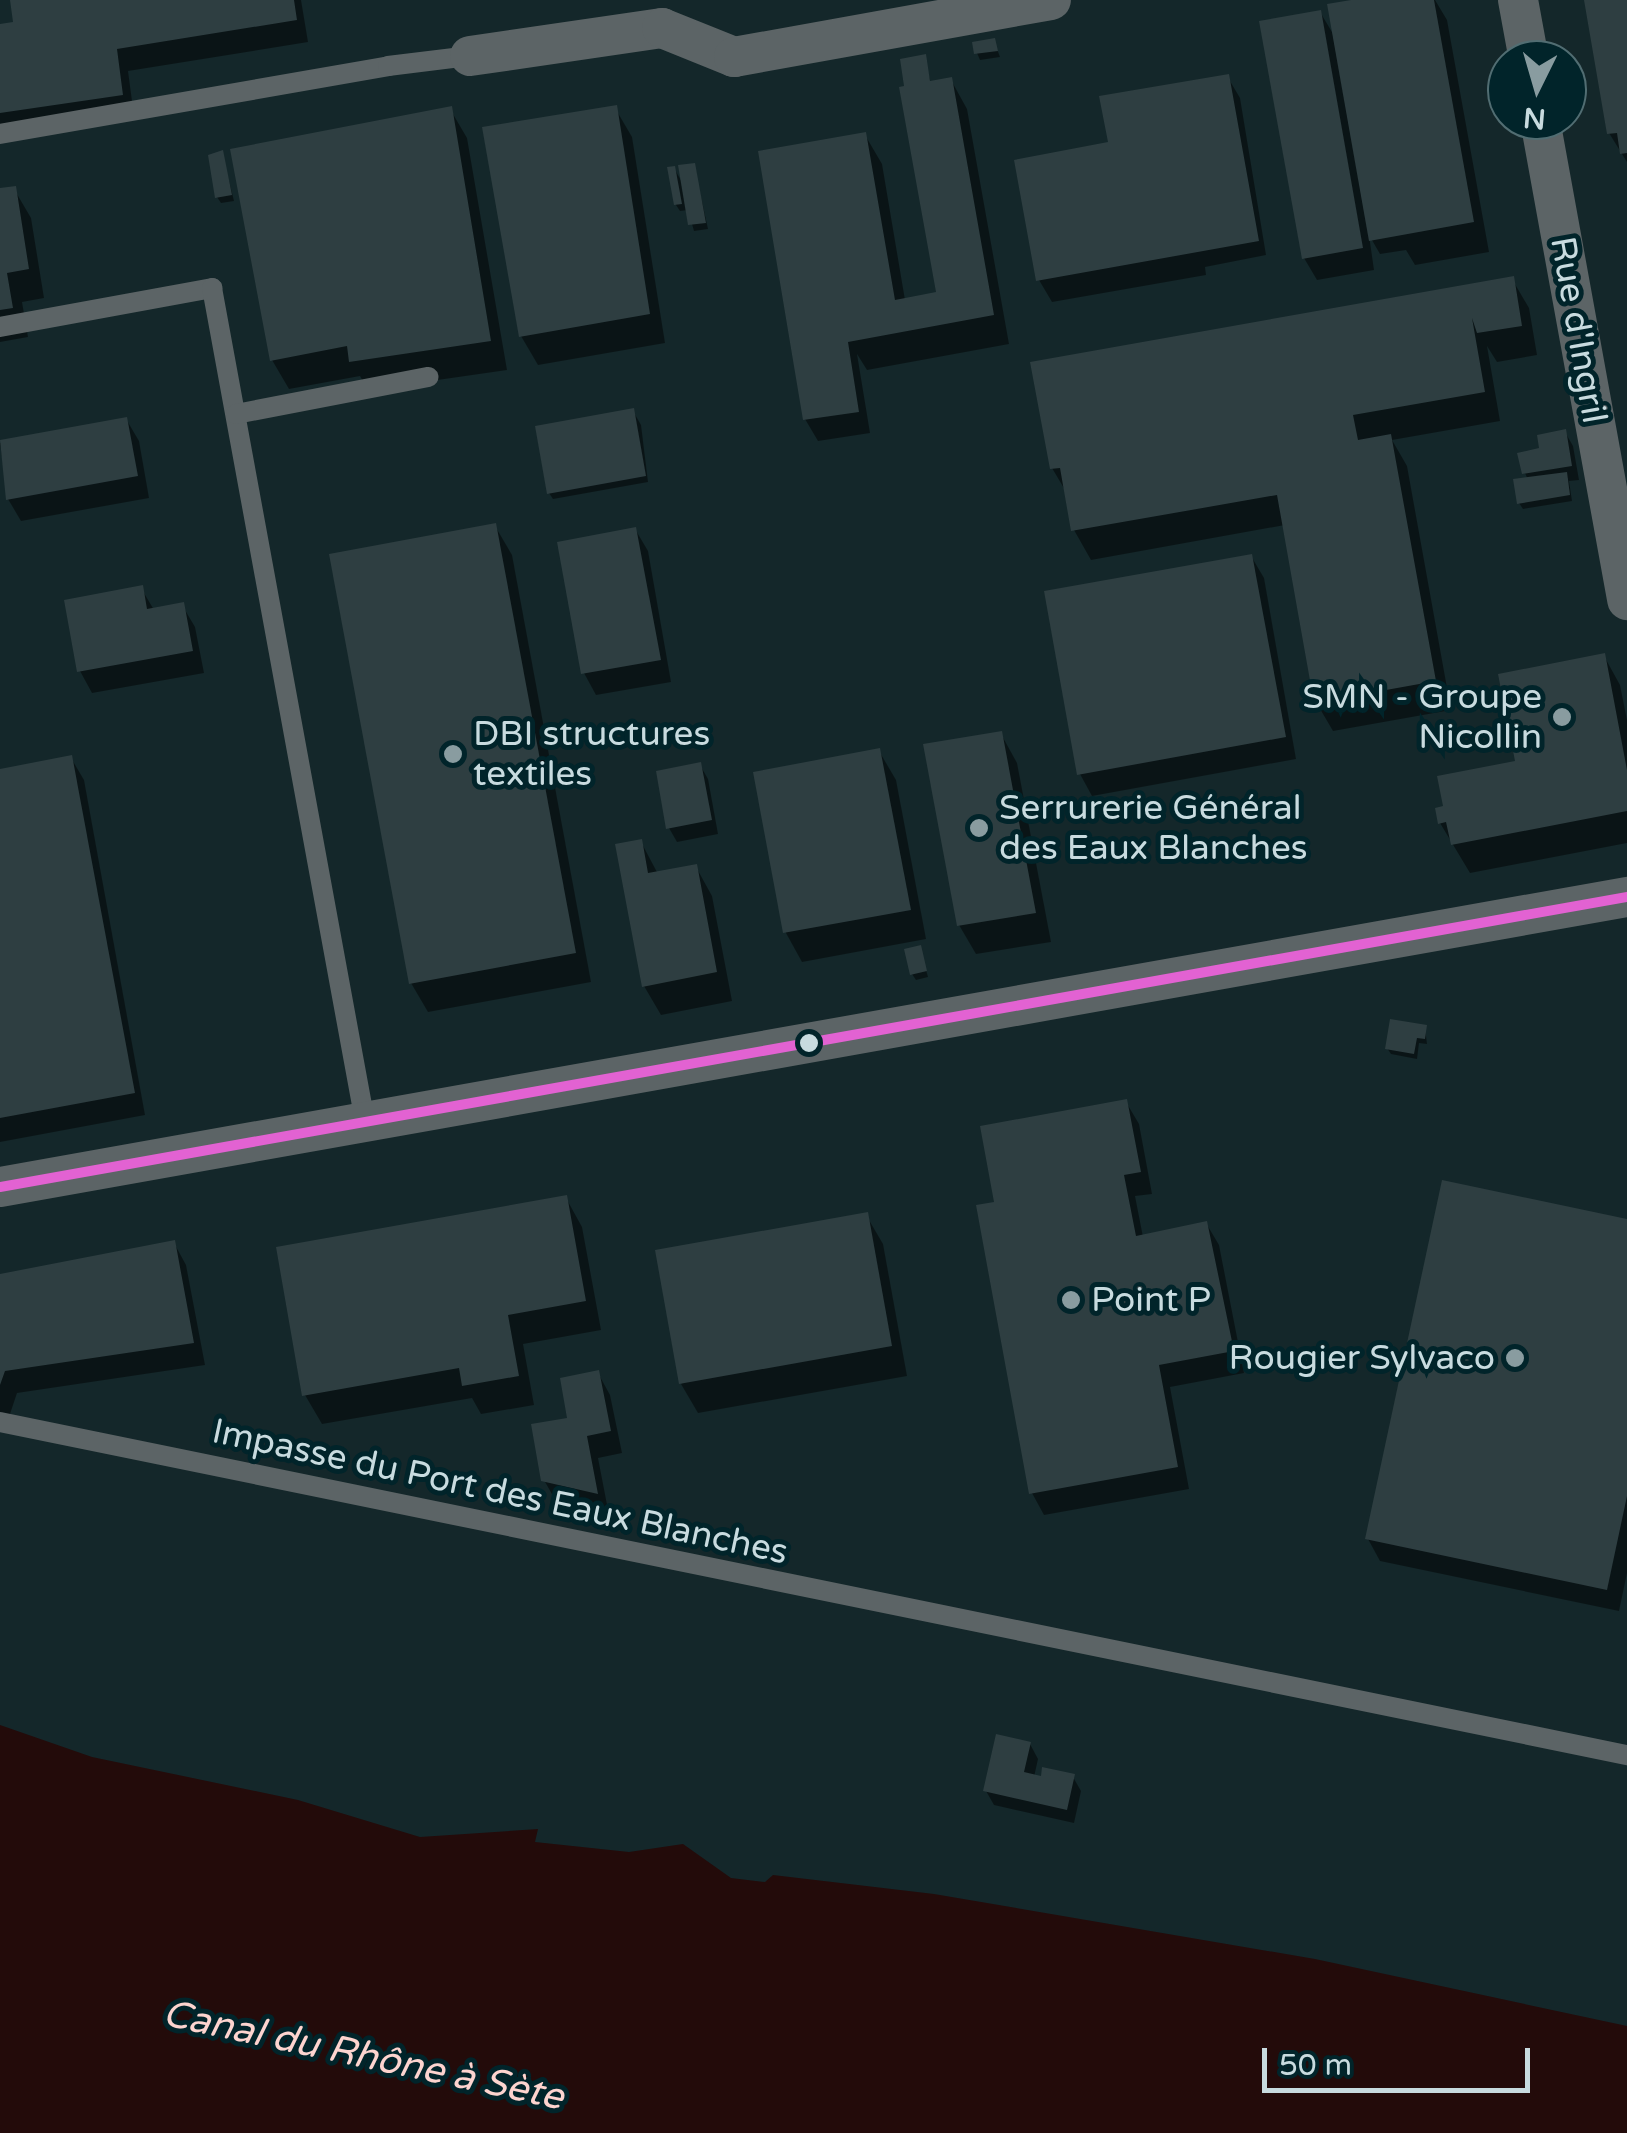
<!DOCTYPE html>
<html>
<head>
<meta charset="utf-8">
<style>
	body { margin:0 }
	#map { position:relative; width:1627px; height:2133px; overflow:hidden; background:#14272a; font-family:"Varela Round",sans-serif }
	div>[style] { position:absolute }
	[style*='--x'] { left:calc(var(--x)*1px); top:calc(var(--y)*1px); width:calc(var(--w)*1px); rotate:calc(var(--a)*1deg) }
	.water>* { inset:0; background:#230b0a }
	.shadow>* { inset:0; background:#0007 }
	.building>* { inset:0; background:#2e3e41 }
	.service>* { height:20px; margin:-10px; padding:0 10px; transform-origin:10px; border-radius:10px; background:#5c6466 }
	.minor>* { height:40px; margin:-20px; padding:0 20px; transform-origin:20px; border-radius:20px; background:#5c6466 }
	.bus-1>* { height:10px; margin:-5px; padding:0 5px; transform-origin:5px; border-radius:5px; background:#e262d2 }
	.dots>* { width:28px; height:28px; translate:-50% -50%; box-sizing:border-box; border:5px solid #01242a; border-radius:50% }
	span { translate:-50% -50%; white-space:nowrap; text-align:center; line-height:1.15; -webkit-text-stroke:10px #01242a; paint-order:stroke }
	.street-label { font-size:35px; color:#c8dbdf }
	.poi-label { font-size:35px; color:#c8dbdf }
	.right { translate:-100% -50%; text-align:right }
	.left { translate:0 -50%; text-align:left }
	.water-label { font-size:38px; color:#fdd4cf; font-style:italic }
	.north { position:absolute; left:1487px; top:40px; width:100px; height:100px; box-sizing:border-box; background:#01242a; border:2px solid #516d72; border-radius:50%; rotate:185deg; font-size:28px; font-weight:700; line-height:40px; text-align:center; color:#c8dbdf }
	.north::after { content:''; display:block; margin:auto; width:35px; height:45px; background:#899ca0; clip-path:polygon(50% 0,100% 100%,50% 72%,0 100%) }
	.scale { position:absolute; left:1262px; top:2048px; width:268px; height:45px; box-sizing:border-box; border:5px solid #c8dbdf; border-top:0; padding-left:12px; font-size:30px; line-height:35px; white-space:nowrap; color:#c8dbdf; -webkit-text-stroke:8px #01242a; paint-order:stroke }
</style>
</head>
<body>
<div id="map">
	<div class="water">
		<div style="clip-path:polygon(0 1725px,92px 1757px,298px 1800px,420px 1837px,538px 1829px,535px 1842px,629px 1852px,683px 1844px,731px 1878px,765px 1882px,773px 1875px,934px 1894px,1315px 1959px,1627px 2026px,1627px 2133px,0 2133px)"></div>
	</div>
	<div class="shadow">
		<div style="clip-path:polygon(12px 0,301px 0,308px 42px,128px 71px,134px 116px,0 137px,0 27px,17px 24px)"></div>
		<div style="clip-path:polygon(1367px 0,1435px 0,1447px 20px,1489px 252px,1415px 265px,1406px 250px,1380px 254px,1369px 235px,1374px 270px,1317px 280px,1304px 258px,1320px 12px,1335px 37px)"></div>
		<div style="clip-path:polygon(1587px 0,1627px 0,1627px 162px,1609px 133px)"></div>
		<div style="clip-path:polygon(994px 41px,1000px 57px,980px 60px,977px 53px)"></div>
		<div style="clip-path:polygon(924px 57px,931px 84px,951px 80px,967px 109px,1009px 344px,867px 370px,857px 354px,870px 433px,818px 441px,805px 419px,865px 135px,882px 164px,905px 300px,939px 294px)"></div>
		<div style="clip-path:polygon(1227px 76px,1240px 98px,1266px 255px,1205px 267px,1206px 275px,1052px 302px,1039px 280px,1111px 144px)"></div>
		<div style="clip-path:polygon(615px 108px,632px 137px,665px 343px,538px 365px,521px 336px)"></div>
		<div style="clip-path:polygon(450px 109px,467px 138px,507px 370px,368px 390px,360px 376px,289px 389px,272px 360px)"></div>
		<div style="clip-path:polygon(222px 153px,234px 201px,221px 203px,217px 197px)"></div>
		<div style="clip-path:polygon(694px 165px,708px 229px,694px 231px,688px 210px,680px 211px,676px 205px,674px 168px,683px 184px)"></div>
		<div style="clip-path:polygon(14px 189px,31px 218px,44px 298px,22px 302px,28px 337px,0 342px,0 191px)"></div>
		<div style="clip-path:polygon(1512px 279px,1529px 308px,1537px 355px,1497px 362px,1487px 346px,1500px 421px,1392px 440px,1407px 466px,1451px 710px,1333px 731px,1316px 702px,1285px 525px,1091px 560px,1074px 530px,1068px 495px,1052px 468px)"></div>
		<div style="clip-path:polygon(633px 411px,641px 425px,648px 482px,553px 499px,549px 493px)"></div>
		<div style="clip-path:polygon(126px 419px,139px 441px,149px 498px,21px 521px,8px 499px,0 443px)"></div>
		<div style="clip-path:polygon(1565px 432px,1573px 446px,1579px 480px,1569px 481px,1572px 501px,1523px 509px,1519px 503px,1528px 480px,1525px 473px,1541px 450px)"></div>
		<div style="clip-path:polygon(495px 526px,512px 555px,591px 982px,428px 1012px,411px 983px)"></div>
		<div style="clip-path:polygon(635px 529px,648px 551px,671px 682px,596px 695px,584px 673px)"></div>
		<div style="clip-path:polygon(1251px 556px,1264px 578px,1296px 759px,1092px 796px,1080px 774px)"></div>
		<div style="clip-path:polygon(141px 588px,154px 610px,182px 605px,195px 627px,204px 673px,92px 693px,80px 671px)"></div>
		<div style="clip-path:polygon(1604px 656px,1620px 685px,1627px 720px,1627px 843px,1470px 873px,1440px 823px,1518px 763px)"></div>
		<div style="clip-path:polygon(1001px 734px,1017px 763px,1051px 942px,976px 954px,959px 925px)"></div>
		<div style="clip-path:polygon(879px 751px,896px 780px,926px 939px,802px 962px,786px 933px,756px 774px)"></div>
		<div style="clip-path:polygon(71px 758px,84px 780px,145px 1115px,0 1142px,0 771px)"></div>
		<div style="clip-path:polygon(700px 765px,708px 779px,718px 834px,677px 842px,669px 828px)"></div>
		<div style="clip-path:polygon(641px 842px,658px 874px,696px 867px,712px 896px,732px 1001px,661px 1015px,644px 986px)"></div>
		<div style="clip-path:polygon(920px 948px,928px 977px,916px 980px,912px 974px)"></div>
		<div style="clip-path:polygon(1425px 1028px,1427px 1044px,1419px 1043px,1417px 1059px,1391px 1054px,1387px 1048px)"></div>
		<div style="clip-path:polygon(1126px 1102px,1139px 1124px,1152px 1194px,1135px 1196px,1143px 1237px,1206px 1223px,1219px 1245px,1244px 1373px,1170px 1387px,1189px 1489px,1044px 1515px,1032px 1493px,997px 1204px)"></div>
		<div style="clip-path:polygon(566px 1198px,582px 1227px,601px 1330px,523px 1344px,534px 1405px,481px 1414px,472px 1398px,322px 1424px,305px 1395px)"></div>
		<div style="clip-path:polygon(866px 1215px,883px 1244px,907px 1376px,698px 1413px,681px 1384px)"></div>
		<div style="clip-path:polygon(1627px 1222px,1627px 1573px,1619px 1611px,1380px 1561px,1368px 1539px)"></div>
		<div style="clip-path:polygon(174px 1243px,186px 1265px,205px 1365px,17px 1393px,8px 1420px,0 1418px,0 1276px)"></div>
		<div style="clip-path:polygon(598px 1373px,610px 1395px,622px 1453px,598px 1458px,609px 1515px,557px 1503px,544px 1480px,570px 1420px)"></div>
		<div style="clip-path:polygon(1030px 1744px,1038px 1759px,1034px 1777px,1073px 1777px,1081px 1791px,1074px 1823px,994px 1805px,986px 1791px)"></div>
	</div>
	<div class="building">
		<div style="clip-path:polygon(10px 0,294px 0,297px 20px,117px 49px,123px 95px,0 113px,0 24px,13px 22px)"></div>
		<div style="clip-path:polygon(1351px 0,1434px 0,1474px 222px,1369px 241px,1327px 4px)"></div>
		<div style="clip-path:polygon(1584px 0,1627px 0,1627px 153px,1620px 154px,1617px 133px,1607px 134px)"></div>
		<div style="clip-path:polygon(1321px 10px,1363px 248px,1302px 259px,1259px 21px)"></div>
		<div style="clip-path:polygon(995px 38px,998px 51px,974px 54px,972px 42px)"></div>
		<div style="clip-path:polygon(926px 54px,930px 81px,952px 77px,994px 315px,848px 342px,859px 412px,803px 420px,758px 151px,866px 132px,895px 300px,936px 292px,899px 87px,904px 86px,900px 59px)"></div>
		<div style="clip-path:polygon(1229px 74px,1259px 241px,1036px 281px,1014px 160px,1108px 142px,1099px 96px)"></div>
		<div style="clip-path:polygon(617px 105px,650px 314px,519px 337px,482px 127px)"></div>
		<div style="clip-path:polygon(452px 106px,491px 341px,349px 362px,347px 346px,270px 361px,230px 149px)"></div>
		<div style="clip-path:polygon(223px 150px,232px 195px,215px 198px,208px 155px)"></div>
		<div style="clip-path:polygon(695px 163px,706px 223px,688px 225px,678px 165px)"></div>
		<div style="clip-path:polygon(675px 166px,682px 204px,674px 205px,667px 167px)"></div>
		<div style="clip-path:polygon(16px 186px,29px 269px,7px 273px,13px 308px,0 310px,0 188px)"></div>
		<div style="clip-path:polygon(1514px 276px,1522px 326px,1477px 333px,1472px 318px,1485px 392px,1353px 415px,1358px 440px,1391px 434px,1436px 681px,1314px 703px,1277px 495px,1071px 531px,1060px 468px,1050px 469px,1030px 362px)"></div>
		<div style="clip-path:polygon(634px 408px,646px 476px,547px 494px,535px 426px)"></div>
		<div style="clip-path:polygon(127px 417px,138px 476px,6px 500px,0 440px)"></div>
		<div style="clip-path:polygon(1566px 429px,1572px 466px,1522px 474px,1517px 453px,1539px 448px,1537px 435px)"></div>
		<div style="clip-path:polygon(1567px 472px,1570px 495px,1517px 504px,1513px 479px)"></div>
		<div style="clip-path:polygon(496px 523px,576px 953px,409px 984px,329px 554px)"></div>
		<div style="clip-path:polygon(636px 527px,661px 660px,581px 674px,557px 542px)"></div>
		<div style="clip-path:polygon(1252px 554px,1286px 737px,1077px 775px,1044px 591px)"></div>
		<div style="clip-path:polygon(143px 585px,147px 609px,184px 602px,193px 651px,77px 672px,64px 600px)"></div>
		<div style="clip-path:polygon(1605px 653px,1627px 770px,1627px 811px,1451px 845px,1446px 822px,1438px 824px,1435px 808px,1443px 806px,1437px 776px,1515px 761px,1498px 674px)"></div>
		<div style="clip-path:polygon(1002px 731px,1036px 913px,957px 926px,923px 744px)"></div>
		<div style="clip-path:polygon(880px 748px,911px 910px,783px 933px,753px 772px)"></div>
		<div style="clip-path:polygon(72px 755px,135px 1093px,0 1118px,0 769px)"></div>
		<div style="clip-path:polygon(701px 762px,712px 820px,666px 829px,656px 771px)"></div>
		<div style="clip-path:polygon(642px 839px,648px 873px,697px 864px,717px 972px,642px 987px,615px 844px)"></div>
		<div style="clip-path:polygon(921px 945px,927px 971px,910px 975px,904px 949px)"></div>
		<div style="clip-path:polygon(1390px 1019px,1427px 1025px,1425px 1039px,1417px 1038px,1414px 1054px,1385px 1049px)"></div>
		<div style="clip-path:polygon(1127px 1099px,1141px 1172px,1124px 1175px,1136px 1236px,1207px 1221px,1234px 1351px,1159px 1365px,1178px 1467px,1029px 1494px,976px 1205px,994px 1202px,980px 1126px)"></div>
		<div style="clip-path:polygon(1442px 1180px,1627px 1219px,1627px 1496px,1607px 1590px,1365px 1539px)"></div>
		<div style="clip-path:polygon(567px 1195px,586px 1301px,508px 1315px,519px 1376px,462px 1386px,459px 1368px,302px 1396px,276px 1247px)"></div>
		<div style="clip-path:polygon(868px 1212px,892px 1346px,679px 1384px,655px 1250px)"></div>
		<div style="clip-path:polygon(175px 1240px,194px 1343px,5px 1371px,0 1385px,0 1274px)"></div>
		<div style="clip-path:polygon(599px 1370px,611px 1431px,587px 1436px,598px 1494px,541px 1481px,531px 1424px,567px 1418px,560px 1378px)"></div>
		<div style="clip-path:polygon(996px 1734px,1031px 1742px,1024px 1772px,1041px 1776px,1042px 1767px,1075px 1774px,1067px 1810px,983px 1791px)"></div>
	</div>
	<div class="service">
		<div style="--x:0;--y:134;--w:394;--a:-9.9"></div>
		<div style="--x:388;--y:66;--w:83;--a:-7"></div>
		<div style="--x:0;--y:327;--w:216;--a:-10.4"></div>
		<div style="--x:212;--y:288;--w:848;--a:79.6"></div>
		<div style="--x:236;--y:414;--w:196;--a:-10.9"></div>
		<div style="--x:0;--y:1422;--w:1661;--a:11.57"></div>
	</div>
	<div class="minor">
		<div style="--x:1518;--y:0;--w:61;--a:79.6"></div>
		<div style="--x:470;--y:56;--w:194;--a:-8.3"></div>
		<div style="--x:662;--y:28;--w:78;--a:21.9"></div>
		<div style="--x:734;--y:57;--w:322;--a:-10.2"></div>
		<div style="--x:1540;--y:120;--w:488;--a:79.7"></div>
		<div style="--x:0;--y:1187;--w:1653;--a:-10.11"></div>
	</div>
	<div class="bus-1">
		<div style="--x:0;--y:1187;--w:1653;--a:-10.11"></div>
	</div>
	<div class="dots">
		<div style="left:1562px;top:717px;background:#899ca0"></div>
		<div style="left:453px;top:754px;background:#899ca0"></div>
		<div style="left:979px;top:828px;background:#899ca0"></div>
		<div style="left:809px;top:1043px;background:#c8dbdf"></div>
		<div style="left:1071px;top:1300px;background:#899ca0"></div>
		<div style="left:1515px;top:1358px;background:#899ca0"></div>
	</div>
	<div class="street-label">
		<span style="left:1578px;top:330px;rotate:80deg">Rue d'Ingril</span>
		<span style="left:500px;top:1492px;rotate:12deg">Impasse du Port des Eaux Blanches</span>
	</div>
	<div class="poi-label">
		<span class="right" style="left:1542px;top:717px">SMN - Groupe<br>Nicollin</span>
		<span class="left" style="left:473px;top:754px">DBI structures<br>textiles</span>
		<span class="left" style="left:999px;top:828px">Serrurerie Général<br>des Eaux Blanches</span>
		<span class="left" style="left:1091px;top:1300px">Point P</span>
		<span class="right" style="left:1495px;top:1358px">Rougier Sylvaco</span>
	</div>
	<div class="water-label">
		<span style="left:363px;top:2056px;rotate:12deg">Canal du Rhône à Sète</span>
	</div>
	<div class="north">N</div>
	<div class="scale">50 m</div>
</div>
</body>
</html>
